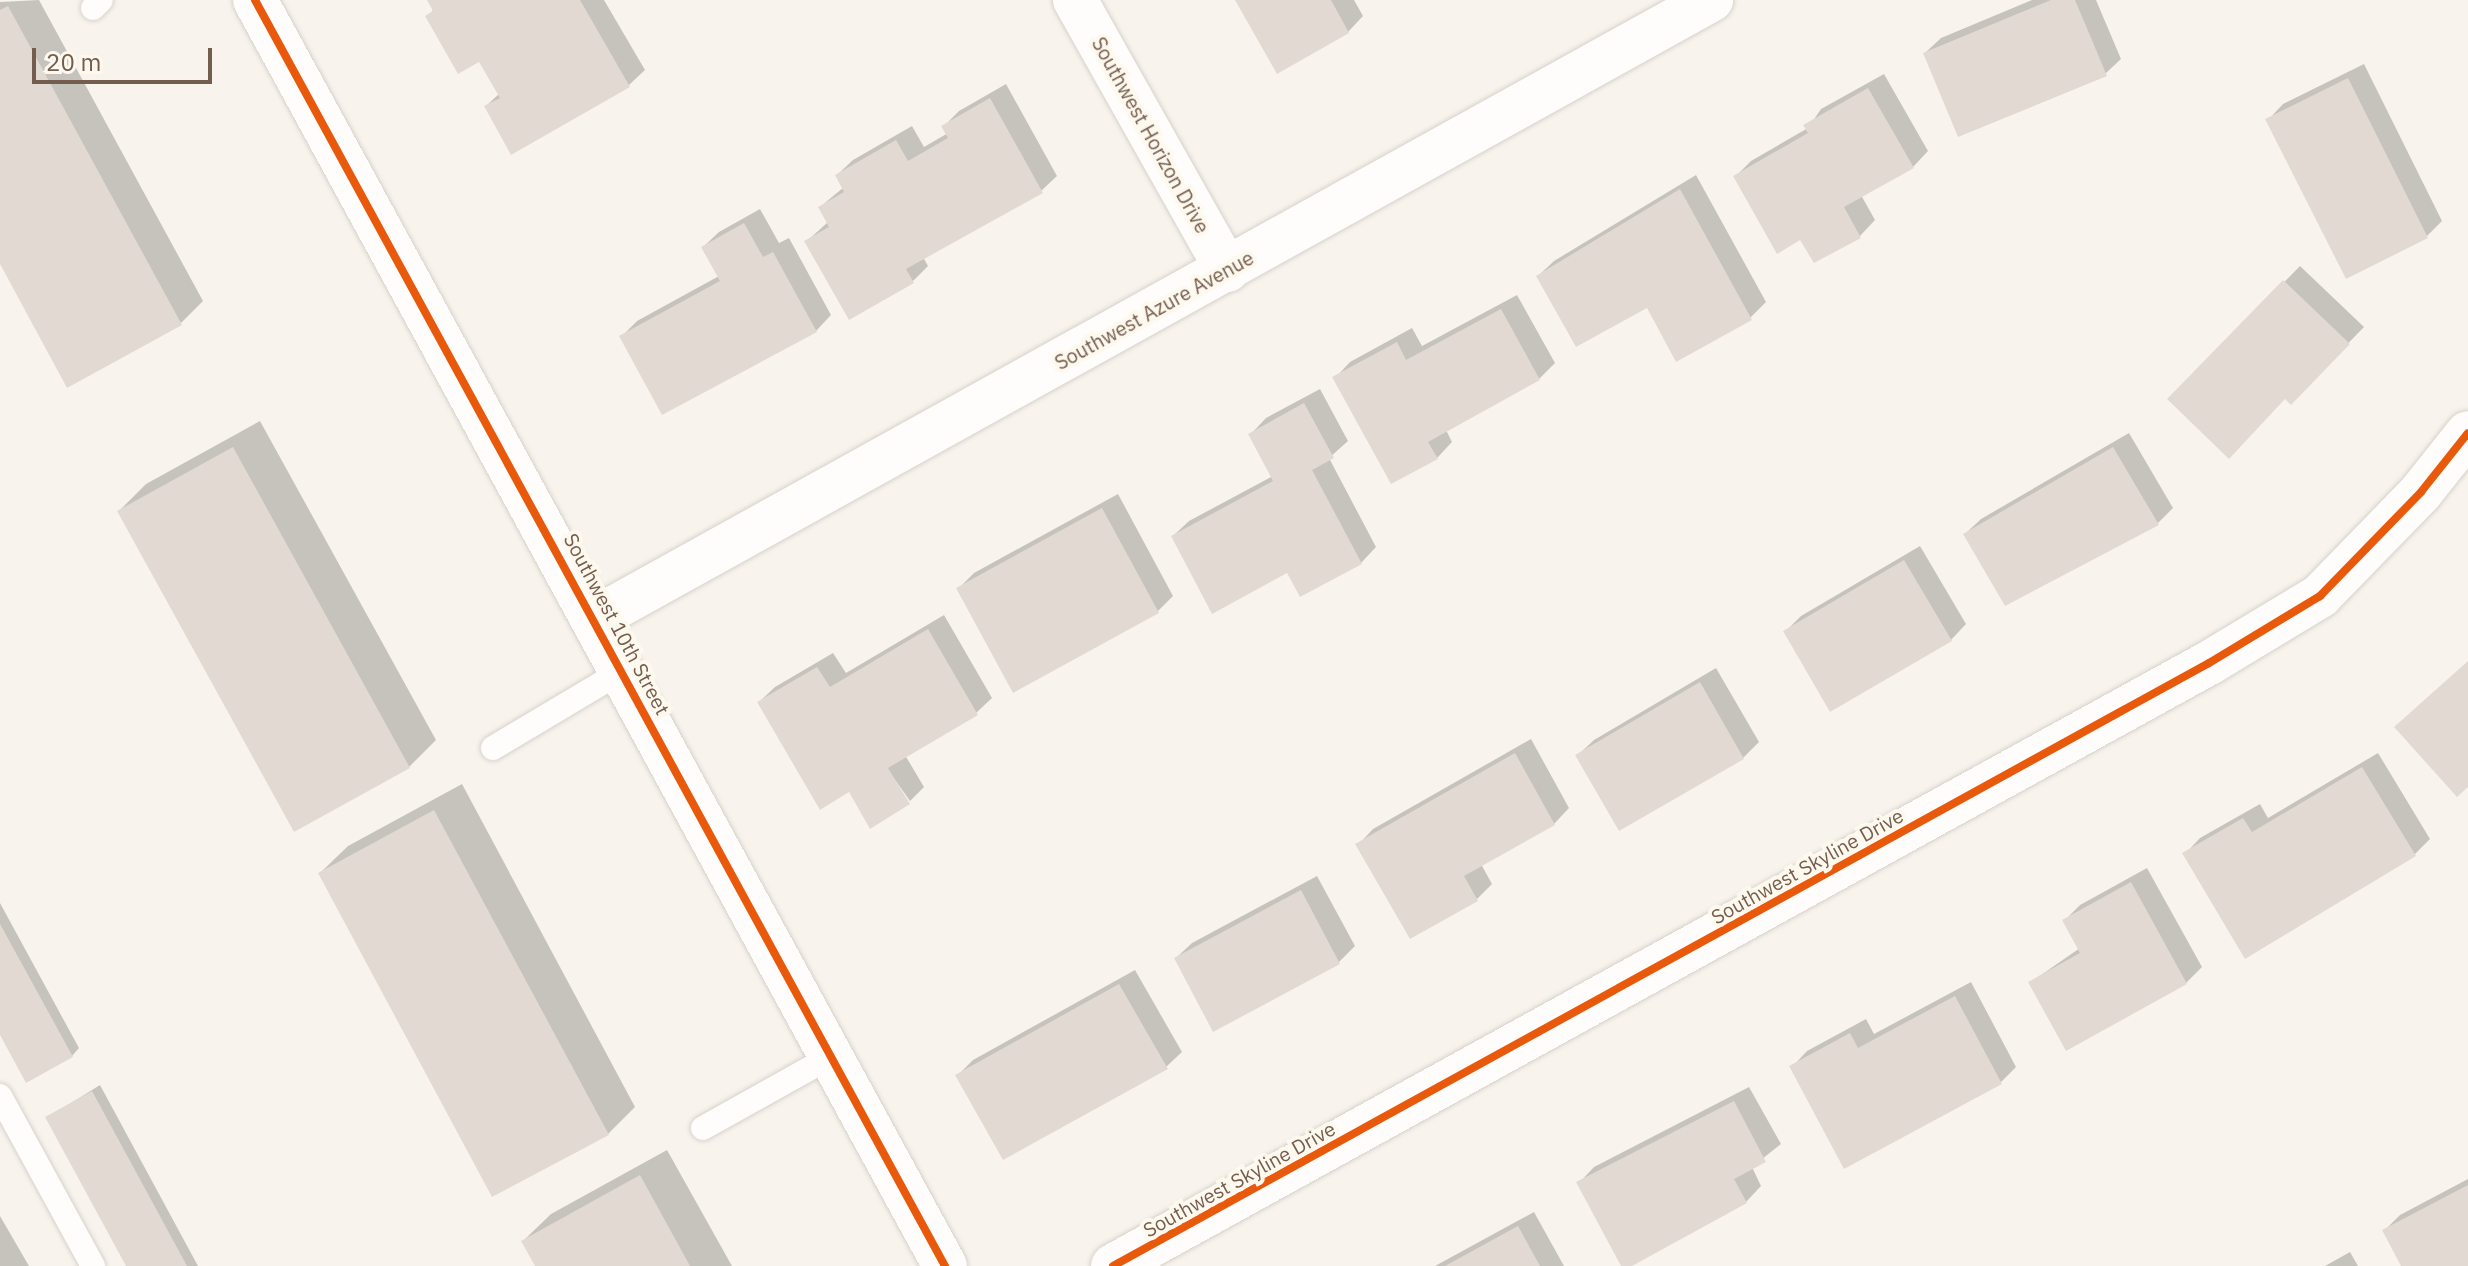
<!DOCTYPE html>
<html>
<head>
<meta charset="utf-8">
<style>
	body { margin:0 }
	#map { position:relative; width:2468px; height:1266px; overflow:hidden; background:#f8f4ed; font-family:"IBM Plex Sans",sans-serif }
	div>[style] { position:absolute }
	[style*='--x'] { left:calc(var(--x)*1px); top:calc(var(--y)*1px); width:calc(var(--w)*1px); rotate:calc(var(--a)*1deg) }
	.shadow>* { inset:0; background:#0003 }
	.building>* { inset:0; background:#e2dad2 }
	.roads { filter:drop-shadow(0 0 2px #d7d1cb) drop-shadow(0 0 2px #d7d1cb) }
	.lane>* { height:24px; margin:-12px; padding:0 12px; transform-origin:12px; border-radius:12px; background:#fefdfc }
	.street>* { height:44px; margin:-22px; padding:0 22px; transform-origin:22px; border-radius:22px; background:#fefdfc }
	.secondary>* { height:44px; margin:-22px; padding:0 22px; transform-origin:22px; border-radius:22px; background:#fefdfc }
	.cycleway>* { height:8px; margin:-4px; padding:0 4px; transform-origin:4px; border-radius:4px; background:#e8590c }
	span { translate:-50% -50%; white-space:nowrap; text-align:center; line-height:1.15; -webkit-text-stroke:8px #fef9ef; paint-order:stroke }
	.street-label { font-size:20px; color:#755d4d }
	.scale { position:absolute; left:32px; top:48px; width:180px; height:36px; box-sizing:border-box; border:4px solid #755d4d; border-top:0; padding-left:10px; font-size:24px; line-height:28px; white-space:nowrap; color:#755d4d; -webkit-text-stroke:6px #fef9ef; paint-order:stroke }
</style>
</head>
<body>
<div id="map">
	<div class="shadow">
		<div style="clip-path:polygon(39px 0,203px 301px,181px 323px,0 260px,0 2px)"></div>
		<div style="clip-path:polygon(429px 0,604px 0,645px 70px,629px 85px,512px 152px,486px 106px,500px 93px,480px 59px,428px 16px,434px 9px)"></div>
		<div style="clip-path:polygon(1237px 0,1354px 0,1363px 16px,1348px 32px)"></div>
		<div style="clip-path:polygon(2032px 0,2096px 0,2121px 59px,2105px 74px,1925px 53px,1941px 38px)"></div>
		<div style="clip-path:polygon(2364px 64px,2442px 221px,2427px 236px,2268px 120px,2283px 104px)"></div>
		<div style="clip-path:polygon(1884px 74px,1928px 151px,1913px 167px,1861px 195px,1875px 220px,1860px 236px,1815px 261px,1801px 238px,1735px 177px,1751px 161px,1808px 128px,1821px 109px)"></div>
		<div style="clip-path:polygon(1006px 84px,1057px 176px,1041px 191px,923px 257px,928px 266px,913px 281px,807px 241px,828px 222px,820px 207px,844px 187px,837px 175px,853px 160px,912px 126px,924px 147px,948px 133px,944px 126px,959px 111px)"></div>
		<div style="clip-path:polygon(1696px 175px,1766px 302px,1750px 318px,1648px 306px,1538px 276px,1554px 261px)"></div>
		<div style="clip-path:polygon(760px 209px,779px 243px,789px 238px,831px 315px,816px 331px,622px 336px,637px 321px,719px 276px,703px 247px,719px 232px)"></div>
		<div style="clip-path:polygon(2300px 266px,2364px 327px,2291px 402px,2286px 397px,2170px 399px)"></div>
		<div style="clip-path:polygon(1517px 295px,1555px 363px,1539px 379px,1446px 430px,1452px 442px,1437px 458px,1335px 378px,1350px 362px,1412px 328px,1422px 346px)"></div>
		<div style="clip-path:polygon(1320px 389px,1348px 441px,1329px 458px,1376px 547px,1361px 563px,1288px 571px,1173px 536px,1189px 521px,1273px 476px,1251px 434px,1266px 418px)"></div>
		<div style="clip-path:polygon(260px 421px,436px 740px,409px 767px,295px 829px,119px 511px,146px 484px)"></div>
		<div style="clip-path:polygon(2129px 433px,2173px 508px,2157px 524px,1965px 534px,1981px 519px)"></div>
		<div style="clip-path:polygon(1118px 494px,1173px 596px,1158px 611px,958px 589px,974px 573px)"></div>
		<div style="clip-path:polygon(1920px 546px,1966px 624px,1951px 640px,1786px 631px,1801px 616px)"></div>
		<div style="clip-path:polygon(944px 615px,992px 698px,976px 713px,905px 755px,924px 787px,910px 801px,881px 760px,909px 803px,850px 789px,759px 702px,775px 687px,833px 653px,846px 673px)"></div>
		<div style="clip-path:polygon(1716px 668px,1759px 742px,1743px 758px,1578px 755px,1594px 740px)"></div>
		<div style="clip-path:polygon(1531px 739px,1569px 808px,1554px 824px,1481px 864px,1492px 884px,1477px 899px,1358px 845px,1373px 829px)"></div>
		<div style="clip-path:polygon(2378px 753px,2430px 839px,2414px 855px,2185px 854px,2200px 838px,2260px 804px,2268px 818px)"></div>
		<div style="clip-path:polygon(462px 784px,635px 1107px,608px 1134px,320px 873px,348px 846px)"></div>
		<div style="clip-path:polygon(2147px 868px,2202px 967px,2186px 983px,2031px 982px,2080px 948px,2065px 920px,2080px 905px)"></div>
		<div style="clip-path:polygon(1317px 876px,1355px 946px,1339px 962px,1214px 1029px,1176px 958px,1192px 943px)"></div>
		<div style="clip-path:polygon(0 903px,79px 1048px,72px 1056px,0 1031px)"></div>
		<div style="clip-path:polygon(1135px 970px,1182px 1052px,1166px 1067px,957px 1076px,973px 1060px)"></div>
		<div style="clip-path:polygon(1971px 982px,2016px 1067px,2001px 1082px,1792px 1067px,1807px 1051px,1866px 1019px,1874px 1034px)"></div>
		<div style="clip-path:polygon(100px 1085px,198px 1266px,128px 1266px,47px 1118px)"></div>
		<div style="clip-path:polygon(1749px 1087px,1781px 1144px,1752px 1167px,1761px 1186px,1746px 1202px,1624px 1266px,1579px 1183px,1594px 1167px)"></div>
		<div style="clip-path:polygon(667px 1150px,732px 1266px,537px 1266px,523px 1241px,551px 1214px)"></div>
		<div style="clip-path:polygon(2468px 1179px,2468px 1266px,2403px 1266px,2385px 1230px,2400px 1215px)"></div>
		<div style="clip-path:polygon(1534px 1212px,1564px 1266px,1435px 1266px)"></div>
		<div style="clip-path:polygon(0 1216px,29px 1266px,0 1266px)"></div>
		<div style="clip-path:polygon(2350px 1252px,2358px 1266px,2325px 1266px)"></div>
	</div>
	<div class="building">
		<div style="clip-path:polygon(427px 0,580px 0,630px 87px,511px 155px,484px 106px,500px 98px,479px 62px,458px 74px,425px 16px,433px 11px)"></div>
		<div style="clip-path:polygon(1235px 0,1331px 0,1349px 33px,1277px 74px)"></div>
		<div style="clip-path:polygon(2051px 0,2075px 0,2107px 76px,1958px 137px,1923px 53px)"></div>
		<div style="clip-path:polygon(8px 6px,182px 325px,67px 388px,0 264px,0 10px)"></div>
		<div style="clip-path:polygon(2348px 78px,2428px 238px,2346px 279px,2265px 119px)"></div>
		<div style="clip-path:polygon(1868px 88px,1914px 168px,1844px 207px,1861px 238px,1814px 263px,1800px 240px,1777px 254px,1733px 176px,1808px 133px,1803px 125px)"></div>
		<div style="clip-path:polygon(990px 98px,1043px 193px,906px 269px,914px 283px,849px 320px,804px 241px,829px 227px,818px 207px,844px 192px,835px 175px,896px 140px,908px 161px,948px 138px,941px 126px)"></div>
		<div style="clip-path:polygon(1680px 189px,1752px 320px,1676px 362px,1647px 308px,1576px 347px,1536px 276px)"></div>
		<div style="clip-path:polygon(744px 223px,763px 257px,773px 252px,817px 332px,662px 415px,619px 336px,720px 281px,701px 247px)"></div>
		<div style="clip-path:polygon(2283px 280px,2350px 344px,2291px 405px,2285px 399px,2229px 459px,2167px 399px)"></div>
		<div style="clip-path:polygon(1501px 309px,1540px 380px,1428px 442px,1438px 459px,1391px 484px,1332px 377px,1397px 342px,1406px 360px)"></div>
		<div style="clip-path:polygon(1304px 403px,1334px 458px,1312px 470px,1362px 564px,1300px 597px,1287px 573px,1212px 614px,1171px 536px,1273px 481px,1248px 434px)"></div>
		<div style="clip-path:polygon(233px 447px,410px 768px,294px 832px,117px 511px)"></div>
		<div style="clip-path:polygon(2113px 447px,2159px 525px,2005px 606px,1963px 534px)"></div>
		<div style="clip-path:polygon(1102px 508px,1159px 613px,1013px 693px,956px 588px)"></div>
		<div style="clip-path:polygon(1904px 560px,1952px 641px,1830px 712px,1783px 631px)"></div>
		<div style="clip-path:polygon(928px 629px,978px 715px,888px 768px,910px 804px,870px 829px,849px 792px,820px 810px,757px 702px,817px 667px,830px 687px)"></div>
		<div style="clip-path:polygon(2468px 661px,2468px 787px,2457px 797px,2394px 727px)"></div>
		<div style="clip-path:polygon(1700px 682px,1744px 759px,1619px 831px,1575px 755px)"></div>
		<div style="clip-path:polygon(1515px 753px,1555px 825px,1464px 876px,1478px 901px,1410px 939px,1355px 844px)"></div>
		<div style="clip-path:polygon(2362px 767px,2416px 856px,2245px 959px,2182px 853px,2243px 818px,2252px 832px)"></div>
		<div style="clip-path:polygon(434px 810px,609px 1135px,492px 1197px,318px 873px)"></div>
		<div style="clip-path:polygon(2131px 882px,2187px 984px,2066px 1051px,2028px 982px,2080px 953px,2062px 920px)"></div>
		<div style="clip-path:polygon(1301px 890px,1340px 964px,1213px 1032px,1174px 958px)"></div>
		<div style="clip-path:polygon(0 924px,73px 1057px,26px 1083px,0 1035px)"></div>
		<div style="clip-path:polygon(1119px 984px,1168px 1069px,1003px 1160px,955px 1075px)"></div>
		<div style="clip-path:polygon(1955px 996px,2002px 1084px,1844px 1169px,1789px 1066px,1850px 1033px,1858px 1048px)"></div>
		<div style="clip-path:polygon(92px 1091px,187px 1266px,126px 1266px,45px 1117px)"></div>
		<div style="clip-path:polygon(1734px 1101px,1766px 1162px,1734px 1179px,1747px 1203px,1632px 1266px,1621px 1266px,1576px 1182px)"></div>
		<div style="clip-path:polygon(640px 1175px,690px 1266px,535px 1266px,521px 1241px)"></div>
		<div style="clip-path:polygon(2468px 1185px,2468px 1266px,2401px 1266px,2382px 1230px)"></div>
		<div style="clip-path:polygon(1518px 1226px,1540px 1266px,1445px 1266px)"></div>
	</div>
	<div class="roads">
		<div class="lane">
			<div style="--x:93;--y:8;--w:11;--a:-45"></div>
			<div style="--x:493;--y:748;--w:152;--a:-30.8"></div>
			<div style="--x:0;--y:1096;--w:194;--a:61.3"></div>
			<div style="--x:703;--y:1128;--w:148;--a:-29.2"></div>
		</div>
		<div class="street">
			<div style="--x:1075;--y:0;--w:310;--a:60.6"></div>
			<div style="--x:596;--y:618;--w:1275;--a:-29"></div>
			<div style="--x:1113;--y:1266;--w:1251;--a:-28.82"></div>
			<div style="--x:2209;--y:663;--w:130;--a:-31.1"></div>
			<div style="--x:2320;--y:596;--w:145;--a:-45.8"></div>
			<div style="--x:2421;--y:492;--w:75;--a:-51.5"></div>
		</div>
		<div class="secondary">
			<div style="--x:255;--y:0;--w:1442;--a:61.41"></div>
		</div>
	</div>
	<div class="cycleway">
		<div style="--x:255;--y:0;--w:1442;--a:61.41"></div>
		<div style="--x:1113;--y:1266;--w:1251;--a:-28.82"></div>
		<div style="--x:2209;--y:663;--w:130;--a:-31.1"></div>
		<div style="--x:2320;--y:596;--w:145;--a:-45.8"></div>
		<div style="--x:2421;--y:492;--w:75;--a:-51.5"></div>
	</div>
	<div class="street-label">
		<span style="left:1151px;top:135px;rotate:61deg">Southwest Horizon Drive</span>
		<span style="left:1154px;top:310px;rotate:-29deg">Southwest Azure Avenue</span>
		<span style="left:617px;top:624px;rotate:62deg">Southwest 10th Street</span>
		<span style="left:1807px;top:866px;rotate:-29deg">Southwest Skyline Drive</span>
		<span style="left:1239px;top:1179px;rotate:-29deg">Southwest Skyline Drive</span>
	</div>
	<div class="scale">20 m</div>
</div>
</body>
</html>
